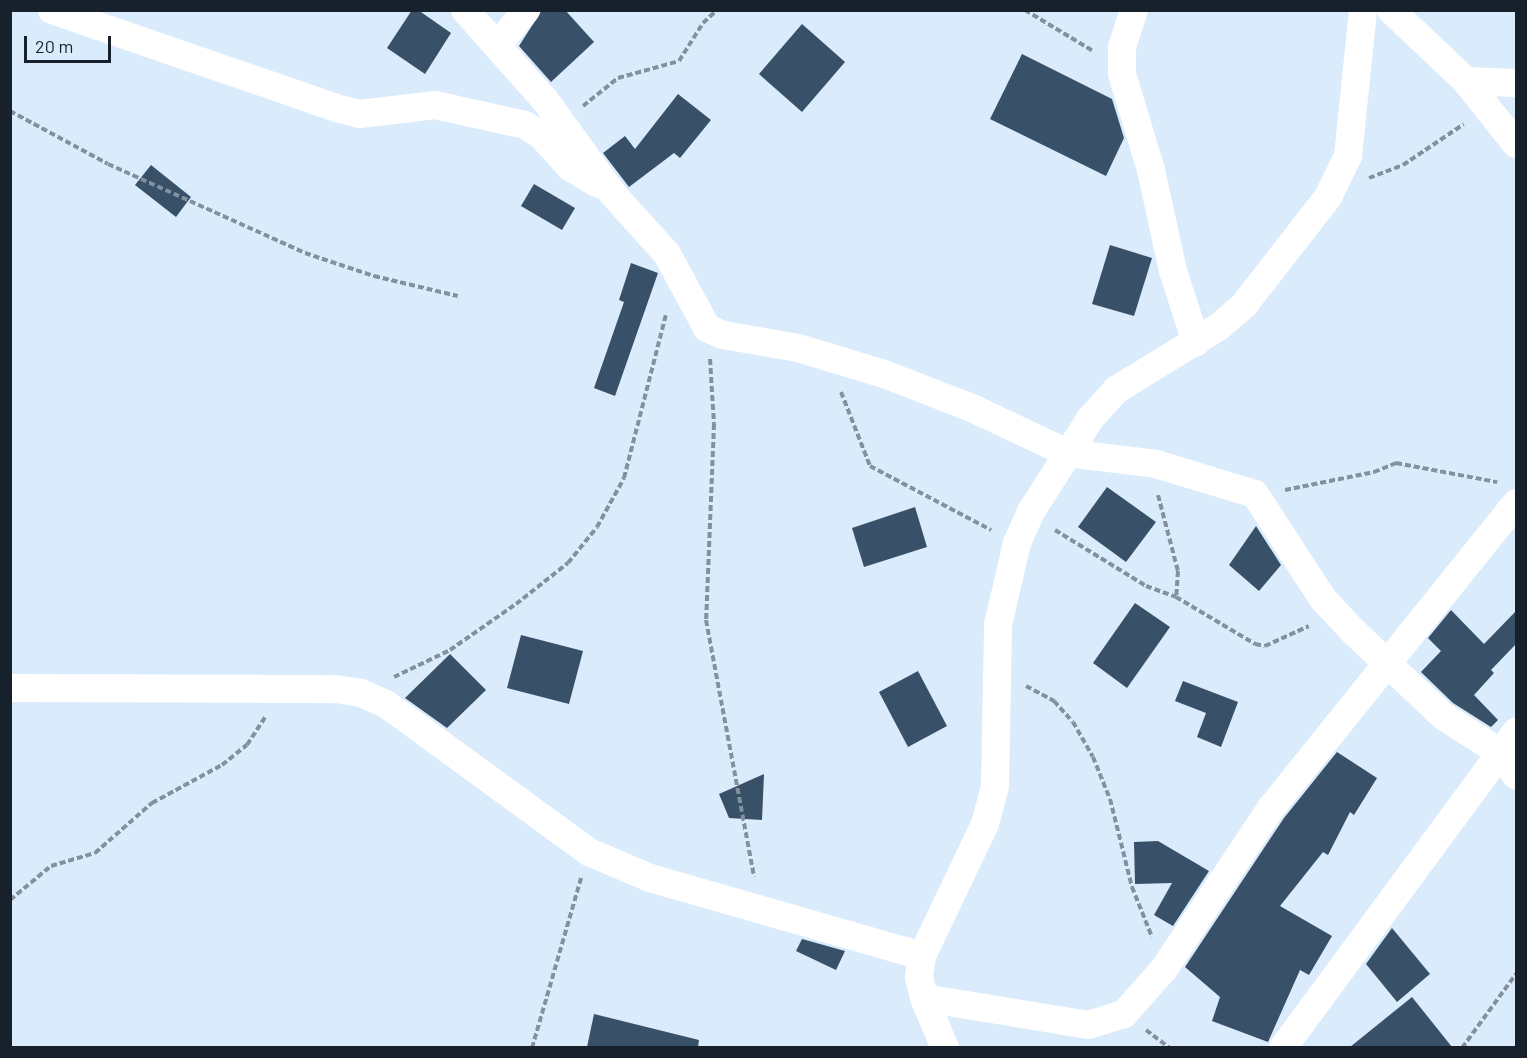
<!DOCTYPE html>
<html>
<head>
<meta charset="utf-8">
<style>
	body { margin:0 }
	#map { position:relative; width:1527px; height:1058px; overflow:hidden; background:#daebfc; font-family:Barlow,sans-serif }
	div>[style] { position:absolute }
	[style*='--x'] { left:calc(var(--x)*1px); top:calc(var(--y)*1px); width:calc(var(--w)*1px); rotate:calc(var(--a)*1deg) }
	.building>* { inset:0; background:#385068 }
	.path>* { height:4px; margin-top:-2px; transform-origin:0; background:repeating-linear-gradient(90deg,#83919f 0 6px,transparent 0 9px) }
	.street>* { height:28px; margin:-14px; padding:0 14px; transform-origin:14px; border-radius:14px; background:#fff }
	span { translate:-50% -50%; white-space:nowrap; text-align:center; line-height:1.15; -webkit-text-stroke:6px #daebfc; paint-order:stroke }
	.frame { position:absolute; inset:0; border:12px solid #17212b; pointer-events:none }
	.scale { position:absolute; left:24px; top:36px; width:87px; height:27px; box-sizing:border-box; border:3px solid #17212b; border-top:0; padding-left:8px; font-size:18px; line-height:21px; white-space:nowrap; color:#17212b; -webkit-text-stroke:4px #daebfc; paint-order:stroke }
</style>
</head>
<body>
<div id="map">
	<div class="building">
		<div style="clip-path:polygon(412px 10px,418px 10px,451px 33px,425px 74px,387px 48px)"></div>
		<div style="clip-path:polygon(542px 10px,565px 10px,594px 42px,551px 82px,519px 46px)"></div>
		<div style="clip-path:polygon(802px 24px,845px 62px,802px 112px,759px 74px)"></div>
		<div style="clip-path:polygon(1022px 54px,1112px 99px,1124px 138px,1106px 176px,990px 119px)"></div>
		<div style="clip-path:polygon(678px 94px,711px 120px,680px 158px,674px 153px,629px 187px,603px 153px,625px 136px,635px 149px)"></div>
		<div style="clip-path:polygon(151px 165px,191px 197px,176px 217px,135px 185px)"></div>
		<div style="clip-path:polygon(534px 184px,575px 208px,562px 230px,521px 206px)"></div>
		<div style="clip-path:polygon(1110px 245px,1152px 258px,1134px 316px,1092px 304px)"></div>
		<div style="clip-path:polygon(631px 263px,658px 273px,615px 396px,594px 388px,624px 302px,619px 300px)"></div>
		<div style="clip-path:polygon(1107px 487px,1156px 522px,1126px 562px,1078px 527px)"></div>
		<div style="clip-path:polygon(915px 507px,927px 547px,864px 567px,852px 528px)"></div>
		<div style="clip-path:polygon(1256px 526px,1281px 565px,1259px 591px,1229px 565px)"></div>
		<div style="clip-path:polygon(1135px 603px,1170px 627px,1127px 688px,1093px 663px)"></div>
		<div style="clip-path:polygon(1451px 610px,1484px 644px,1516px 611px,1516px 644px,1491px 670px,1494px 673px,1474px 695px,1498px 720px,1491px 727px,1453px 703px,1421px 672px,1441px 651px,1428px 638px)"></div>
		<div style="clip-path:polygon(521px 635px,583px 651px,569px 704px,507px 688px)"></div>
		<div style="clip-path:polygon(450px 654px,486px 690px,447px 728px,405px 698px)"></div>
		<div style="clip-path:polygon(918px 671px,947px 726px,908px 747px,879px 692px)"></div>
		<div style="clip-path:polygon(1183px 681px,1238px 702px,1221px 747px,1197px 737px,1206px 713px,1175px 701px)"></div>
		<div style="clip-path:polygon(1337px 752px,1377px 778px,1354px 815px,1350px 812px,1328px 855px,1323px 852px,1280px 906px,1332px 936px,1309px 975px,1300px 970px,1268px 1042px,1212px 1021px,1220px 997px,1185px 967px,1284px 818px)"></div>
		<div style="clip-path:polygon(764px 774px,762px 820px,729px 818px,719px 794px)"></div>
		<div style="clip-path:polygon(1158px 841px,1209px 871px,1173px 926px,1154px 915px,1172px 883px,1135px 884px,1134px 842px)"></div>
		<div style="clip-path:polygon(1392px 928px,1430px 974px,1397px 1002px,1366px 964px)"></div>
		<div style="clip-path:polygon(802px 939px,845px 951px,836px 970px,796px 951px)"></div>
		<div style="clip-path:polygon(1412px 997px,1452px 1047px,1350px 1047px)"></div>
		<div style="clip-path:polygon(594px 1014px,699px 1040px,698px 1047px,587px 1047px)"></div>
	</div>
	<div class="path">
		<div style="--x:1025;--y:10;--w:79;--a:31.1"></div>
		<div style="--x:583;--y:106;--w:45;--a:-38.7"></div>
		<div style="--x:618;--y:78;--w:63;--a:-15.6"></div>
		<div style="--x:679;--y:61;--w:45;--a:-57.7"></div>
		<div style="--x:703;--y:23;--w:19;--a:-43"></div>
		<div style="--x:10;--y:111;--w:111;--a:28.4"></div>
		<div style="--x:108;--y:164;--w:216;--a:24.3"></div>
		<div style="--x:305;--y:253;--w:73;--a:18.4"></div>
		<div style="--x:374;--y:276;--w:86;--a:13.4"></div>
		<div style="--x:1369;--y:178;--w:36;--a:-21"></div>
		<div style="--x:1403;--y:165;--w:73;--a:-33.9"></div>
		<div style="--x:710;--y:359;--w:65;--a:86.5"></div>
		<div style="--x:714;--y:424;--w:196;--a:92.3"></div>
		<div style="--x:706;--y:620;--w:261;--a:79.4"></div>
		<div style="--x:841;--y:392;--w:79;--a:68.6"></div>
		<div style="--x:870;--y:466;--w:137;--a:27.9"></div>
		<div style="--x:1285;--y:490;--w:91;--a:-11.4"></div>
		<div style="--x:1374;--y:472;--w:24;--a:-22"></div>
		<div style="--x:1396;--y:463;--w:103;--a:10.7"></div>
		<div style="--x:1158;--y:495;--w:79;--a:75.3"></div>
		<div style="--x:1178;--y:571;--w:26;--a:94"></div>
		<div style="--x:1055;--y:530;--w:107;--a:31.6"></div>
		<div style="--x:1146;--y:586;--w:32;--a:20"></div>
		<div style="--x:1176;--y:597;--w:92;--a:30.7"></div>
		<div style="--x:1255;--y:644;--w:10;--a:11"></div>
		<div style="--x:1265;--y:646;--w:48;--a:-24.4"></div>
		<div style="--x:394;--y:677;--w:62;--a:-25.7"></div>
		<div style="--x:450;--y:650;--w:80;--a:-34.9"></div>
		<div style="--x:516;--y:604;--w:66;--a:-38.3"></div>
		<div style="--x:568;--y:563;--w:46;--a:-51.1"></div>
		<div style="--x:597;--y:527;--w:56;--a:-61.1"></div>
		<div style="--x:624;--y:478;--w:168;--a:-75.6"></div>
		<div style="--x:1026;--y:686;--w:32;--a:28"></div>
		<div style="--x:1054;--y:701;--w:28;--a:48"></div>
		<div style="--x:1073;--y:722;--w:40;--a:60.3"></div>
		<div style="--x:1093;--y:757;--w:45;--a:68"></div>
		<div style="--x:1110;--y:799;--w:91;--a:76"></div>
		<div style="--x:1132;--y:887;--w:54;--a:68.2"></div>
		<div style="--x:10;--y:900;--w:53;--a:-39.7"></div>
		<div style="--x:51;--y:866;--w:46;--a:-16.5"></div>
		<div style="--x:95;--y:853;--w:76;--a:-41.3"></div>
		<div style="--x:152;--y:803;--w:80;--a:-28.5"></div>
		<div style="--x:222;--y:765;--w:32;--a:-39"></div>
		<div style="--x:247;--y:745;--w:33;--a:-57"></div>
		<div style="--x:1146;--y:1030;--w:30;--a:37"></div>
		<div style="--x:532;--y:1048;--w:177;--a:-73.9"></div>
		<div style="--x:1462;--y:1048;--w:92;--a:-53.9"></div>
	</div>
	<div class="street">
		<div style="--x:52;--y:10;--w:300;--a:19"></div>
		<div style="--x:336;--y:108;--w:25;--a:14"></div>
		<div style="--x:360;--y:114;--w:76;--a:-6.8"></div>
		<div style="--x:435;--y:105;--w:92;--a:12.5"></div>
		<div style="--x:525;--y:125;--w:19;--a:32"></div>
		<div style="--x:541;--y:135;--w:43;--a:47.8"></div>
		<div style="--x:570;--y:167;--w:33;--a:31"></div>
		<div style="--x:465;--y:10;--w:120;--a:48.4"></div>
		<div style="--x:545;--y:100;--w:115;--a:54.2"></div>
		<div style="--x:612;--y:193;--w:82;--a:48"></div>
		<div style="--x:667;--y:254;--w:84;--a:61.6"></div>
		<div style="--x:707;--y:328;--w:17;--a:24"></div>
		<div style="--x:723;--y:335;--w:76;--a:9.8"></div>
		<div style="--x:798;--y:348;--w:90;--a:16.8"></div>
		<div style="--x:884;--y:374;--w:94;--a:21.1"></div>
		<div style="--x:972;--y:408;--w:105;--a:25.3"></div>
		<div style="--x:1067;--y:453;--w:90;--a:7"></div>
		<div style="--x:1156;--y:464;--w:103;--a:16.9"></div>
		<div style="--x:1255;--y:494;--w:125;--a:57.1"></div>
		<div style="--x:1323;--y:599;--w:45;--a:46.8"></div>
		<div style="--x:1354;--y:632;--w:122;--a:43.3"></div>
		<div style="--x:1443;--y:716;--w:69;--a:32.5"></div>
		<div style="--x:1501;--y:753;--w:27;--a:56"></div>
		<div style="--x:1134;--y:10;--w:39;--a:108"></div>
		<div style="--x:1122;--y:47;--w:27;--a:90"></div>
		<div style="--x:1122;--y:74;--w:100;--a:73.2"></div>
		<div style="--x:1151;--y:170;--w:103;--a:77.7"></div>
		<div style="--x:1173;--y:271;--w:75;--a:72.1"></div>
		<div style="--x:1391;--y:10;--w:103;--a:43.4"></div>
		<div style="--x:1466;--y:81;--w:80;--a:51.6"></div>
		<div style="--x:498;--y:45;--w:45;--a:-51.3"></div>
		<div style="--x:1466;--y:81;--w:50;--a:2.3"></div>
		<div style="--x:10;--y:688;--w:326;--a:0.2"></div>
		<div style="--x:336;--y:689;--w:25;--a:9"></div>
		<div style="--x:361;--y:693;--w:27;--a:24"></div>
		<div style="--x:386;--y:704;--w:251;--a:36.1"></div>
		<div style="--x:589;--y:852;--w:66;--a:23.1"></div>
		<div style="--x:650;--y:878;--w:283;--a:16"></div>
		<div style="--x:924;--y:998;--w:166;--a:9.3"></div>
		<div style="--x:1088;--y:1025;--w:38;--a:-17"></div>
		<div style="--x:1124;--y:1014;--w:60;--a:-48.4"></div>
		<div style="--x:1164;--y:969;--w:193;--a:-56.4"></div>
		<div style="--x:1271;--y:808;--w:391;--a:-51.2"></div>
		<div style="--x:945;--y:1048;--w:54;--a:-112.8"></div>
		<div style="--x:924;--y:998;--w:22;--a:-103"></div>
		<div style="--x:919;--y:977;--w:21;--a:-82"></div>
		<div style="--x:922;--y:956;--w:146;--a:-64.5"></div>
		<div style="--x:985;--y:824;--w:39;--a:-75"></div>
		<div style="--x:995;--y:786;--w:161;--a:-88.9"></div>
		<div style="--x:998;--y:625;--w:84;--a:-77"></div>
		<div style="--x:1017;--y:543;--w:36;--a:-66"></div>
		<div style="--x:1032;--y:510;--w:108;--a:-57.5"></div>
		<div style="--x:1090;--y:419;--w:39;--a:-48"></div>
		<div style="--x:1116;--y:390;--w:122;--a:-31.6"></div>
		<div style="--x:1220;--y:326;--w:32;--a:-41"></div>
		<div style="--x:1244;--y:305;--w:137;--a:-52.1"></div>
		<div style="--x:1328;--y:197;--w:46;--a:-64"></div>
		<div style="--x:1348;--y:156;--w:147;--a:-84.1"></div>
		<div style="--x:1283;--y:1048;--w:393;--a:-53.6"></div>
	</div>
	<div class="frame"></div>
	<div class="scale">20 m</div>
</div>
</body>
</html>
